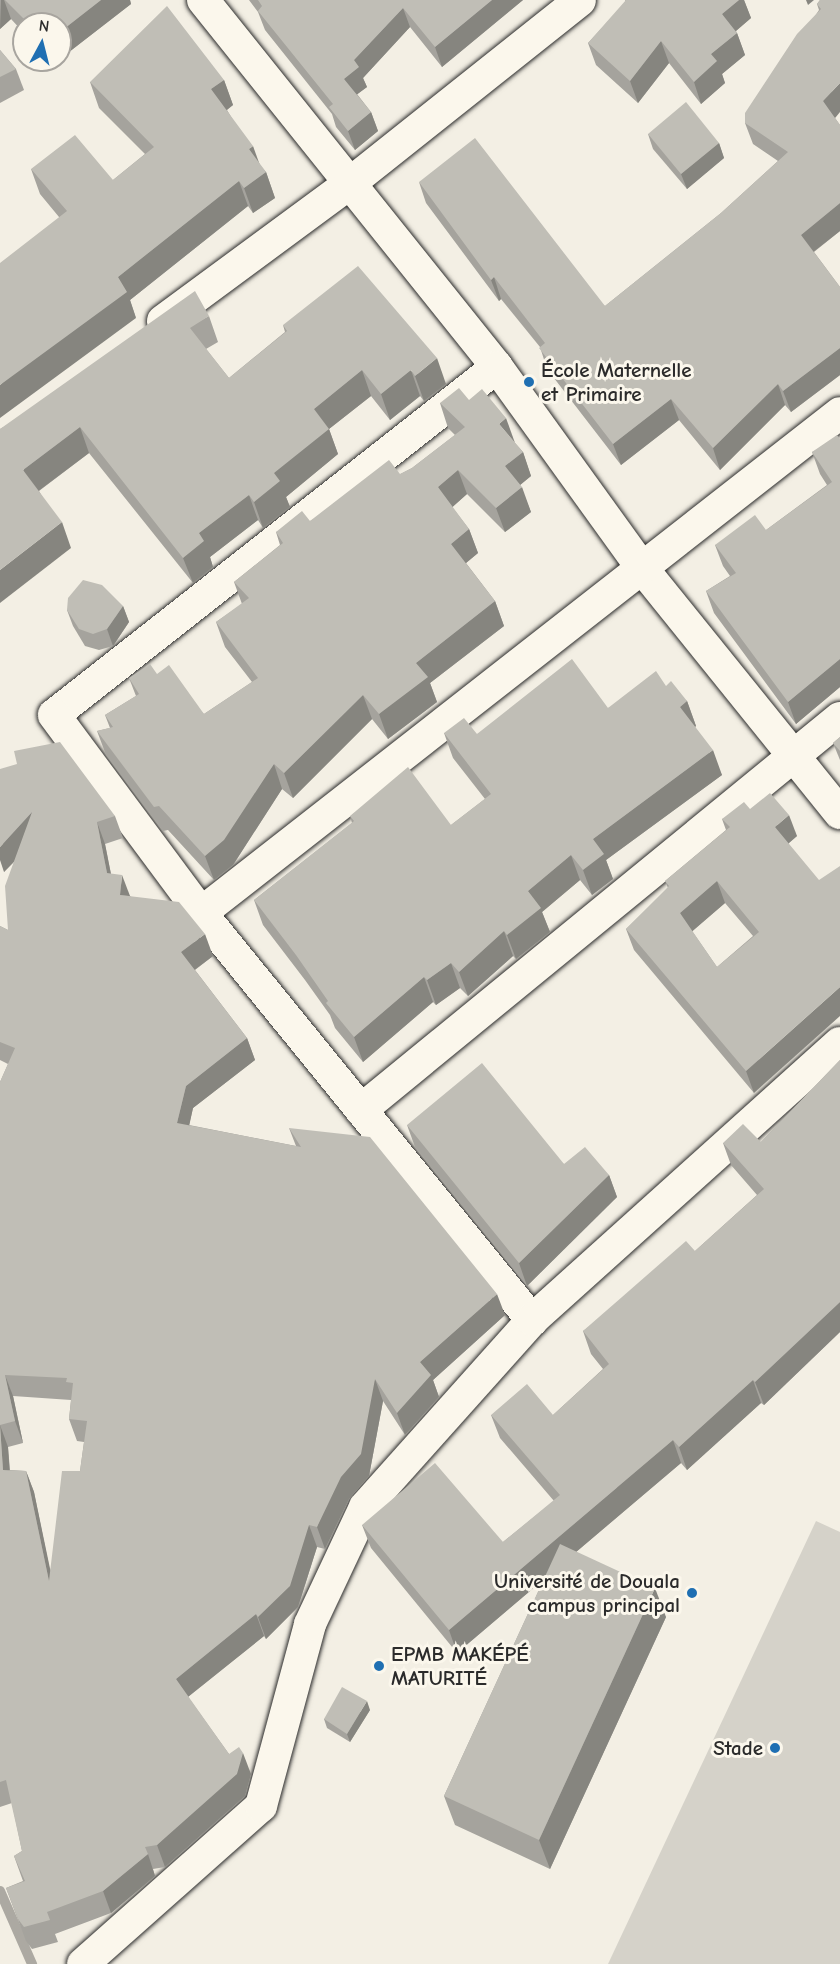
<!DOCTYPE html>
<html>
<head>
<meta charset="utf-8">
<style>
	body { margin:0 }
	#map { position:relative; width:840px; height:1964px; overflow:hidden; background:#f3efe4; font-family:"Comic Neue",sans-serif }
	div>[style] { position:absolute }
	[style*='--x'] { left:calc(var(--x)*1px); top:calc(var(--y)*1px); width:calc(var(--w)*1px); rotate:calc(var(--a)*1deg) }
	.green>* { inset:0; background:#d5d2c9 }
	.stream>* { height:10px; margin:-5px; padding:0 5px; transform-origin:5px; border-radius:5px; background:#aca9a2 }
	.roads { filter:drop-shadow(0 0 2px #2b2b2b) drop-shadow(0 0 2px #2b2b2b) }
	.minor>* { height:32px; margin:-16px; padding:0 16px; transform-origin:16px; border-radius:16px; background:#fbf7ec }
	.wall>* { inset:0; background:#a5a39d }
	.shaded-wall>* { inset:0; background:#86857f }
	.building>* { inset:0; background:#c0beb6 }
	.dots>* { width:16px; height:16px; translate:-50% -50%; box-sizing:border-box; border:3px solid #fbf7ec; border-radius:50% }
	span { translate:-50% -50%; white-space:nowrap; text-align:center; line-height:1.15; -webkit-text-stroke:6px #fbf7ec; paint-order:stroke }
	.poi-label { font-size:21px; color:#2b2b2b; font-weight:700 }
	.left { translate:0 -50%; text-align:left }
	.right { translate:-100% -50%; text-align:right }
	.north { position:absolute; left:12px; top:12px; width:60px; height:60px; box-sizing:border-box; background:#fbf7ec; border:2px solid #a8a59f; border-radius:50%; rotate:7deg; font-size:16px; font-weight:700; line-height:24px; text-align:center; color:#2b2b2b }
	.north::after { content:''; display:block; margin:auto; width:21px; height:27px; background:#1f6fb2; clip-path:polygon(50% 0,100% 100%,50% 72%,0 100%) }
</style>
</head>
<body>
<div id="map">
	<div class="green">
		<div style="clip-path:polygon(816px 1521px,840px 1532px,840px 1964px,608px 1964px)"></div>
	</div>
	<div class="stream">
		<div style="--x:0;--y:1891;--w:80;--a:66.3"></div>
	</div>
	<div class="roads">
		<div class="minor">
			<div style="--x:203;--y:0;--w:470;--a:51.3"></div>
			<div style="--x:497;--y:367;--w:248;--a:54.2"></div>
			<div style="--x:642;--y:568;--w:315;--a:51.1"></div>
			<div style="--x:163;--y:321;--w:231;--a:-36.4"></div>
			<div style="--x:349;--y:184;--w:295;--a:-38.5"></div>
			<div style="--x:497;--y:367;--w:563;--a:141.85"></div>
			<div style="--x:54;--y:715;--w:247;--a:53.4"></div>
			<div style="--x:201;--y:913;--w:525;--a:50.88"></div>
			<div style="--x:201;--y:913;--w:811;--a:-38.04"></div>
			<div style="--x:361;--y:1110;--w:619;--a:-39.3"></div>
			<div style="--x:83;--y:1964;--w:238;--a:-41.6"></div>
			<div style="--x:261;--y:1806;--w:188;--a:-74.9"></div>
			<div style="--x:310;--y:1624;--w:129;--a:-64.8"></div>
			<div style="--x:365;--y:1507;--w:251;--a:-48.2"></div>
			<div style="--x:532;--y:1320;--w:414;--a:-42"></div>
		</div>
	</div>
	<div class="wall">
		<div style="clip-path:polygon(0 0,130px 0,131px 4px,60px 59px,60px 24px,24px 24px,24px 33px,11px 19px,0 29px)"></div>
		<div style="clip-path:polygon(249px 0,523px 0,442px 67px,410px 27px,363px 78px,367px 87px,357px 94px,371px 112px,378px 131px,355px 150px,336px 127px,332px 114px,265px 30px,258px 12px)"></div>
		<div style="clip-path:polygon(625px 0,744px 0,751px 18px,736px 31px,737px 33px,745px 55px,722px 74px,725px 83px,701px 104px,669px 63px,638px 103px,596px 65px,588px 43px,626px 2px)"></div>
		<div style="clip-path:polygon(820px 0,835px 118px,840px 125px,840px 231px,814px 252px,840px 287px,840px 375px,791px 412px,785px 405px,720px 470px,679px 420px,621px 465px,547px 369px,540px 347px,501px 299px,499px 301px,426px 203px,419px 182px,605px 306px,721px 213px,778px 161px,753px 144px,745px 123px,819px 10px,817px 4px)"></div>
		<div style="clip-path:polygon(0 50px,16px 69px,24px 90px,0 103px)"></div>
		<div style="clip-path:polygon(224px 80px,233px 105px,227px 110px,259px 164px,266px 172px,275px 198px,253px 213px,248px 206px,130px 300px,136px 318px,59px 217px,40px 194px,31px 169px,113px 180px,145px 154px,99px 108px,90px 82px)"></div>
		<div style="clip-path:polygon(648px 134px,719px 143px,724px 158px,687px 189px,653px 149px)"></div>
		<div style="clip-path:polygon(209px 316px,218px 342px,206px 349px,229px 378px,285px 332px,283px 325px,446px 384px,424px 401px,420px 396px,390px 420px,371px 396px,329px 429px,338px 454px,286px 497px,290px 507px,263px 528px,258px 520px,210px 557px,213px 567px,193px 583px,89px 453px,39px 491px,71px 548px,0 429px)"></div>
		<div style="clip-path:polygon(469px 400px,515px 443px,523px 452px,531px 476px,520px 485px,531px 512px,505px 532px,467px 494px,452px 507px,469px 529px,478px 553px,466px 563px,495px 601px,504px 626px,430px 683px,437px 702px,388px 739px,372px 719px,293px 798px,282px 789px,233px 865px,214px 880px,168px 830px,163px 831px,106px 755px,97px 731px,110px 728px,105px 715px,136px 696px,129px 678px,157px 674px,204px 714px,252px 682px,225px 647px,216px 622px,242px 604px,234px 582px,280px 545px,276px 532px,310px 521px,412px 468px,455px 435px,448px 428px,440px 403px)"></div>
		<div style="clip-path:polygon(840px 439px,840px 687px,796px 724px,714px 613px,706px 591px,730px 576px,723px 566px,715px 545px,766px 530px,827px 485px,820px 474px,812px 452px)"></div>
		<div style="clip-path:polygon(123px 606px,129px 622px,113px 646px,99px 650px,85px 646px,73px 626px,67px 610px)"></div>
		<div style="clip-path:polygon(666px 686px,687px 701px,696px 726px,695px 727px,722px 775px,606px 860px,613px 879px,592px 895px,580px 880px,542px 912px,550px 932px,516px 959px,513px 956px,468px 996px,460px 988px,436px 1005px,433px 1002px,363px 1062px,335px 1028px,330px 1015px,305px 980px,263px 925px,254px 900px,352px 823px,350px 816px,451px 825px,485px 799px,453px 758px,444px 733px,477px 734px,608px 708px)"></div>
		<div style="clip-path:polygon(840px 737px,840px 760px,833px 743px)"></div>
		<div style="clip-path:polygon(evenodd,0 769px,115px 816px,123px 838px,105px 844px,111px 874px,130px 896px,213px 956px,195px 970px,247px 1038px,255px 1060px,193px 1108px,189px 1125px,296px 1146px,289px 1128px,505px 1315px,433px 1380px,439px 1397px,405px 1435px,383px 1401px,369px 1476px,349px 1499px,325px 1549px,317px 1547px,298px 1607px,266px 1639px,264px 1636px,188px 1697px,229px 1754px,251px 1774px,245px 1796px,165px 1867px,153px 1869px,155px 1876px,111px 1913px,55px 1934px,58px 1942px,32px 1949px,26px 1941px,6px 1888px,23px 1881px,14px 1856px,22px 1851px,12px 1803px,0 1807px,0 1082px,8px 1064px,0 1060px,0 926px,8px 930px,14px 862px,4px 872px,0 769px,13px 1396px,71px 1400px,69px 1419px,77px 1441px,84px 1442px,80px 1471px,50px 1571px,34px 1492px,26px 1471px,10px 1470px,8px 1447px,23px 1443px,13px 1396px)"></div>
		<div style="clip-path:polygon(evenodd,750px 809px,797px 836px,789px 843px,754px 1093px,634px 950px,626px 929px,668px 888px,665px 881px,726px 830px,722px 819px,750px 809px,725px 903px,753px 936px,717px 967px,692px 931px,725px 903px)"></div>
		<div style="clip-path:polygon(840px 1060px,840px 1332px,764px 1405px,761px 1403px,687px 1470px,681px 1463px,576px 1552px,666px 1617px,550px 1869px,455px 1825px,444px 1796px,544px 1579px,457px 1653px,371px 1548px,362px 1525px,503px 1542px,554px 1501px,500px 1438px,491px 1415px,553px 1415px,603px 1369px,591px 1354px,583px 1331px,695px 1251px,757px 1195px,731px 1165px,723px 1143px,761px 1142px)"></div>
		<div style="clip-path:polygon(407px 1125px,609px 1175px,617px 1197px,527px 1286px,415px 1147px)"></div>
		<div style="clip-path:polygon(370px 1710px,350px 1742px,327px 1728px,324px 1719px)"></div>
	</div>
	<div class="shaded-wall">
		<div style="clip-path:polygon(1px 0,4px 0,11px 19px,0 29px)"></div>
		<div style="clip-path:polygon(101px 0,130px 0,131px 4px,60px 59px,60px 32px)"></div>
		<div style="clip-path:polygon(492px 0,523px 0,442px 67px,435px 47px)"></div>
		<div style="clip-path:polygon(739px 0,744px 0,751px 18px,730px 36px,722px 14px)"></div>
		<div style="clip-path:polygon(806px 0,814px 0,808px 5px)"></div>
		<div style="clip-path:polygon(403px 8px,410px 27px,363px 78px,367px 87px,351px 99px,344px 79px,354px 60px)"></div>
		<div style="clip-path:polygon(737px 33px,745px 55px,722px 74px,725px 83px,701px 104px,694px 82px,711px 54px)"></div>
		<div style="clip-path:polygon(661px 41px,669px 63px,638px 103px,630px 81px)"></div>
		<div style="clip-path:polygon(224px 80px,233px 105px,220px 115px,211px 89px)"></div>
		<div style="clip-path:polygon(840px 83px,840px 112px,831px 123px,823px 101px)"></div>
		<div style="clip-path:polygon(371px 112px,378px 131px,355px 150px,348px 131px)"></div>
		<div style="clip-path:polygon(719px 143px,724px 158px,687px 189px,681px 174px)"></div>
		<div style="clip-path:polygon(253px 146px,262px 171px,249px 149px)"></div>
		<div style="clip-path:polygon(266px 172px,275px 198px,253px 213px,244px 188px)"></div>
		<div style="clip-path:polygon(239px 181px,248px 206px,130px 300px,136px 318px,0 418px,0 385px,118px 277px)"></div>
		<div style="clip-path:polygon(840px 203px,840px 231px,808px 256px,801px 235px)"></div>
		<div style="clip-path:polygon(494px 277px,501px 299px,499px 301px,491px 280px)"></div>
		<div style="clip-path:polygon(840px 348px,840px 375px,791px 412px,783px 391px)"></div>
		<div style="clip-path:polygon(437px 358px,446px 384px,424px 401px,415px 376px)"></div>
		<div style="clip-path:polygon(362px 370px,371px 396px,329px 429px,338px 454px,286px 497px,290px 507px,263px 528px,254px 502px,274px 473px,314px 409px)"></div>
		<div style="clip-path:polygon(411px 370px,420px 396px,390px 420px,381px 394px)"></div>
		<div style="clip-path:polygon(778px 384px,785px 405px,720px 470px,713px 448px)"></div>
		<div style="clip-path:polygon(671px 399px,679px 420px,621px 465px,613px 444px)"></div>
		<div style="clip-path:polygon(506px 418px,515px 443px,499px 424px)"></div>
		<div style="clip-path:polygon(80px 427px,89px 453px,33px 495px,23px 470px)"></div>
		<div style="clip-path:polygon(523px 452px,531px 476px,514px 490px,505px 466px)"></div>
		<div style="clip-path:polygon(458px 470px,467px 494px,447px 512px,438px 487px)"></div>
		<div style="clip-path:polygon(522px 487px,531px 512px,505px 532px,496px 508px)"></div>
		<div style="clip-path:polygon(249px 495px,258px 520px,210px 557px,213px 567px,193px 583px,183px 558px,199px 533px)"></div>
		<div style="clip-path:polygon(62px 522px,71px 548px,0 603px,0 570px)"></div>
		<div style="clip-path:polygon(469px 529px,478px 553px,460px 568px,451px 544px)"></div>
		<div style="clip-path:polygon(495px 601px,504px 626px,430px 683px,437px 702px,388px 739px,379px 714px,416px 663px)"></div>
		<div style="clip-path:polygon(123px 606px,129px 622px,113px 646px,107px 629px)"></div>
		<div style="clip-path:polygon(840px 659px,840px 687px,796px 724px,788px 702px)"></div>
		<div style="clip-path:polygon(363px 695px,372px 719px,293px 798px,284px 773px)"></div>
		<div style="clip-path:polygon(687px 701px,696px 726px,689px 732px,680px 707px)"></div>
		<div style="clip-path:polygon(713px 750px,722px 775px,606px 860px,613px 879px,592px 895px,583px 870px,593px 839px)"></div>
		<div style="clip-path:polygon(274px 764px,282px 789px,233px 865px,214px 880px,205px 856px)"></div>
		<div style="clip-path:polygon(32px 812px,40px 834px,4px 872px,0 860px,0 847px)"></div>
		<div style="clip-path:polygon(789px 815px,797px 836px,783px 848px,775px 827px)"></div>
		<div style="clip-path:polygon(97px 822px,105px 844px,115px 895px,107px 873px)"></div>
		<div style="clip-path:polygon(571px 855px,580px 880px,542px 912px,550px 932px,516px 959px,507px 935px,528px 891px)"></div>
		<div style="clip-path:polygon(122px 875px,130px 896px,120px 895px)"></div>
		<div style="clip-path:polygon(717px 881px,725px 903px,688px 935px,680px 913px)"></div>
		<div style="clip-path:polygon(504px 931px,513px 956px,468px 996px,459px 972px)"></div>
		<div style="clip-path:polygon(205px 934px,213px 956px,189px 974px,181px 952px)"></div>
		<div style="clip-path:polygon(451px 963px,460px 988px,436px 1005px,427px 980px)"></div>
		<div style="clip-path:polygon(424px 977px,433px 1002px,363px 1062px,354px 1037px)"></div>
		<div style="clip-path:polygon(840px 987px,840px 1016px,754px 1093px,746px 1071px)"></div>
		<div style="clip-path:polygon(247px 1038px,255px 1060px,193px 1108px,185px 1145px,177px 1123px,186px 1086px)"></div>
		<div style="clip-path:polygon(609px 1175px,617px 1197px,527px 1286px,519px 1263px)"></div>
		<div style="clip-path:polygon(497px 1294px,505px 1315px,433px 1380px,439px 1397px,405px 1435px,397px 1413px,420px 1362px)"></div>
		<div style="clip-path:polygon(840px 1302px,840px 1332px,764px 1405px,755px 1382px)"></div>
		<div style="clip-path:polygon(5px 1375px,13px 1396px,23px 1443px,15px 1421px)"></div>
		<div style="clip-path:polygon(375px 1379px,383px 1401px,369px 1476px,349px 1499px,325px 1549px,317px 1527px)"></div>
		<div style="clip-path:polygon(753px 1380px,761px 1403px,687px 1470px,679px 1447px)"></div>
		<div style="clip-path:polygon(0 1425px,8px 1447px,11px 1492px,3px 1470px)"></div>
		<div style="clip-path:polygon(673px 1440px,681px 1463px,457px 1653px,449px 1630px)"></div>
		<div style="clip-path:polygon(26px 1471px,34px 1492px,57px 1602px,49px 1581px)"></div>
		<div style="clip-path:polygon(309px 1525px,317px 1547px,298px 1607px,266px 1639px,258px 1617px)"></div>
		<div style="clip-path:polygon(655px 1588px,666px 1617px,550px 1869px,539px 1840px)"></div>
		<div style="clip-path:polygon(256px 1614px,264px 1636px,184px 1700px,176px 1679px)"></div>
		<div style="clip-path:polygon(367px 1701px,370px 1710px,350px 1742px,347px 1734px)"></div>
		<div style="clip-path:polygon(243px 1753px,251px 1774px,245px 1796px,165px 1867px,157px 1845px)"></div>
		<div style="clip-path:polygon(148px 1854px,155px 1876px,111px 1913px,103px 1891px)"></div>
	</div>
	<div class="building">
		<div style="clip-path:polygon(5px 0,101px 0,60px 32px,60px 24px,29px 24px)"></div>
		<div style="clip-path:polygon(258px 0,492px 0,435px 47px,403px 8px,354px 60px,359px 67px,344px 79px,371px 112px,348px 131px,329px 107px,333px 104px,258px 11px,262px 6px)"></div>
		<div style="clip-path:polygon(626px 0,739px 0,722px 14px,737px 33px,711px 54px,717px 61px,694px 82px,661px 41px,630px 81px,588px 43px)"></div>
		<div style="clip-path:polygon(820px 0,840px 0,840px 83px,823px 101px,840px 125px,840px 203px,801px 235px,840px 287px,840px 348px,783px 391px,778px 384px,713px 448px,671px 399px,613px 444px,539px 348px,545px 343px,494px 277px,491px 280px,419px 182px,475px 138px,605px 306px,721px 213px,788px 152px,745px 123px,745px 113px,797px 34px,821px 9px,817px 4px)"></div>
		<div style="clip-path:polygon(167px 6px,224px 80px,211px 89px,253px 146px,249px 149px,266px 172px,244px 188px,239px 181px,118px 277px,127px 292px,0 385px,0 263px,67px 211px,31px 169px,75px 135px,113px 180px,154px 147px,90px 82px)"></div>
		<div style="clip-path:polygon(0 50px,16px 69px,0 77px)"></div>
		<div style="clip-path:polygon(686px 102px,719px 143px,681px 174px,648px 134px)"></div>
		<div style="clip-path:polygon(358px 266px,437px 358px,415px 376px,411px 370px,381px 394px,362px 370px,314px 409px,329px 429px,274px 473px,280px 481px,254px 502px,249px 495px,199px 533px,204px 541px,183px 558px,80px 427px,23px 470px,62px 522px,0 570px,0 429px,195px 291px,209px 316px,190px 328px,229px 378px,287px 331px,283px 325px)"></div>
		<div style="clip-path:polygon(459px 388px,469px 400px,482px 389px,506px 418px,499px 424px,523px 452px,505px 466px,522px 487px,496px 508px,458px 470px,438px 487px,469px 529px,451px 544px,495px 601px,416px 663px,428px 677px,379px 714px,363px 695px,284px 773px,274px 764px,224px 840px,205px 856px,159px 806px,154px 807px,97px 731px,113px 727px,105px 715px,139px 694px,129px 678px,150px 664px,157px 674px,169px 665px,204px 714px,258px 678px,216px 622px,249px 598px,234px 582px,283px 543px,276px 532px,302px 511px,310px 521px,389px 460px,400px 474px,412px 468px,465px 427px,440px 403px)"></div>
		<div style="clip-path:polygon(837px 435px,840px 439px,840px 659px,788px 702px,706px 591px,736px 573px,715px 545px,755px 515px,766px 530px,832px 482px,812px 452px)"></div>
		<div style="clip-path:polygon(83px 580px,102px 585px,123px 606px,107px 629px,93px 634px,79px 629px,67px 610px,68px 598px)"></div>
		<div style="clip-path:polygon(572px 659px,608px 708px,656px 671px,666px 686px,671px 681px,687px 701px,680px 707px,713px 750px,593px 839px,604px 854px,583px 870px,571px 855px,528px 891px,541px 908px,507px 935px,504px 931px,459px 972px,451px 963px,427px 980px,424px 977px,354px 1037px,326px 1003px,328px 1001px,296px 955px,254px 900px,354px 821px,350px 816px,408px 767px,451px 825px,491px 794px,444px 733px,464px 718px,477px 734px)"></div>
		<div style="clip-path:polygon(840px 737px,840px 751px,833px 743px)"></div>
		<div style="clip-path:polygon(evenodd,60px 742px,115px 816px,97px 822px,107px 873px,122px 875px,120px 895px,179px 902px,205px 934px,181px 952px,247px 1038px,186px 1086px,177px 1123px,301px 1147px,289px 1128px,370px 1137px,497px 1294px,420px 1362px,431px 1375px,397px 1413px,375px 1379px,361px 1454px,341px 1477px,317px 1527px,309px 1525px,290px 1586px,258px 1617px,256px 1614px,176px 1679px,229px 1754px,239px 1747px,243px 1753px,237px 1774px,157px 1845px,145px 1847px,148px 1854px,103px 1891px,47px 1912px,50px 1920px,24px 1927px,18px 1919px,6px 1888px,25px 1881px,14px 1856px,22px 1851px,6px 1780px,0 1782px,0 1082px,15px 1048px,0 1042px,0 926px,8px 930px,5px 886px,32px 812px,0 847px,0 769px,17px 764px,14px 751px,60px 742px,5px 1375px,67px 1378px,66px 1382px,73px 1383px,69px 1419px,87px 1421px,80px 1471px,62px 1471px,49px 1581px,26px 1471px,3px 1470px,0 1425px,15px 1421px,5px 1375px)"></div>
		<div style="clip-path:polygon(evenodd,770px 793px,789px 815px,775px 827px,819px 880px,840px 866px,840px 987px,746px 1071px,626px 929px,669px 886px,665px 881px,730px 827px,722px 819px,744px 802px,750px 809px,770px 793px,717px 881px,759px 932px,717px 967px,680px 913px,717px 881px)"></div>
		<div style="clip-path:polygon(840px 1060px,840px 1302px,755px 1382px,753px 1380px,679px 1447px,673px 1440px,449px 1630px,362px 1525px,435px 1463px,503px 1542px,560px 1495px,491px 1415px,527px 1384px,553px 1415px,609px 1364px,583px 1331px,686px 1241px,695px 1251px,764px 1189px,723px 1143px,743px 1124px,761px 1142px)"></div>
		<div style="clip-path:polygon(482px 1063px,564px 1164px,585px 1147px,609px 1175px,519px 1263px,407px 1125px)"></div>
		<div style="clip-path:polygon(560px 1544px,655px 1588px,539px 1840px,444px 1796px)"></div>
		<div style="clip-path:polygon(342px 1687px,367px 1701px,347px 1734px,324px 1719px)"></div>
	</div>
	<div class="dots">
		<div style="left:529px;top:382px;background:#1f6fb2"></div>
		<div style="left:692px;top:1593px;background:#1f6fb2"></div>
		<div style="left:379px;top:1666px;background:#1f6fb2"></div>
		<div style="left:775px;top:1748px;background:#1f6fb2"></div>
	</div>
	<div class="poi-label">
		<span class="left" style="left:541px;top:382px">École Maternelle<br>et Primaire</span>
		<span class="right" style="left:680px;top:1593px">Université de Douala<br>campus principal</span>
		<span class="left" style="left:391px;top:1666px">EPMB MAKÉPÉ<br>MATURITÉ</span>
		<span class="right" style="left:763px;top:1748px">Stade</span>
	</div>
	<div class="north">N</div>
</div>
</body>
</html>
